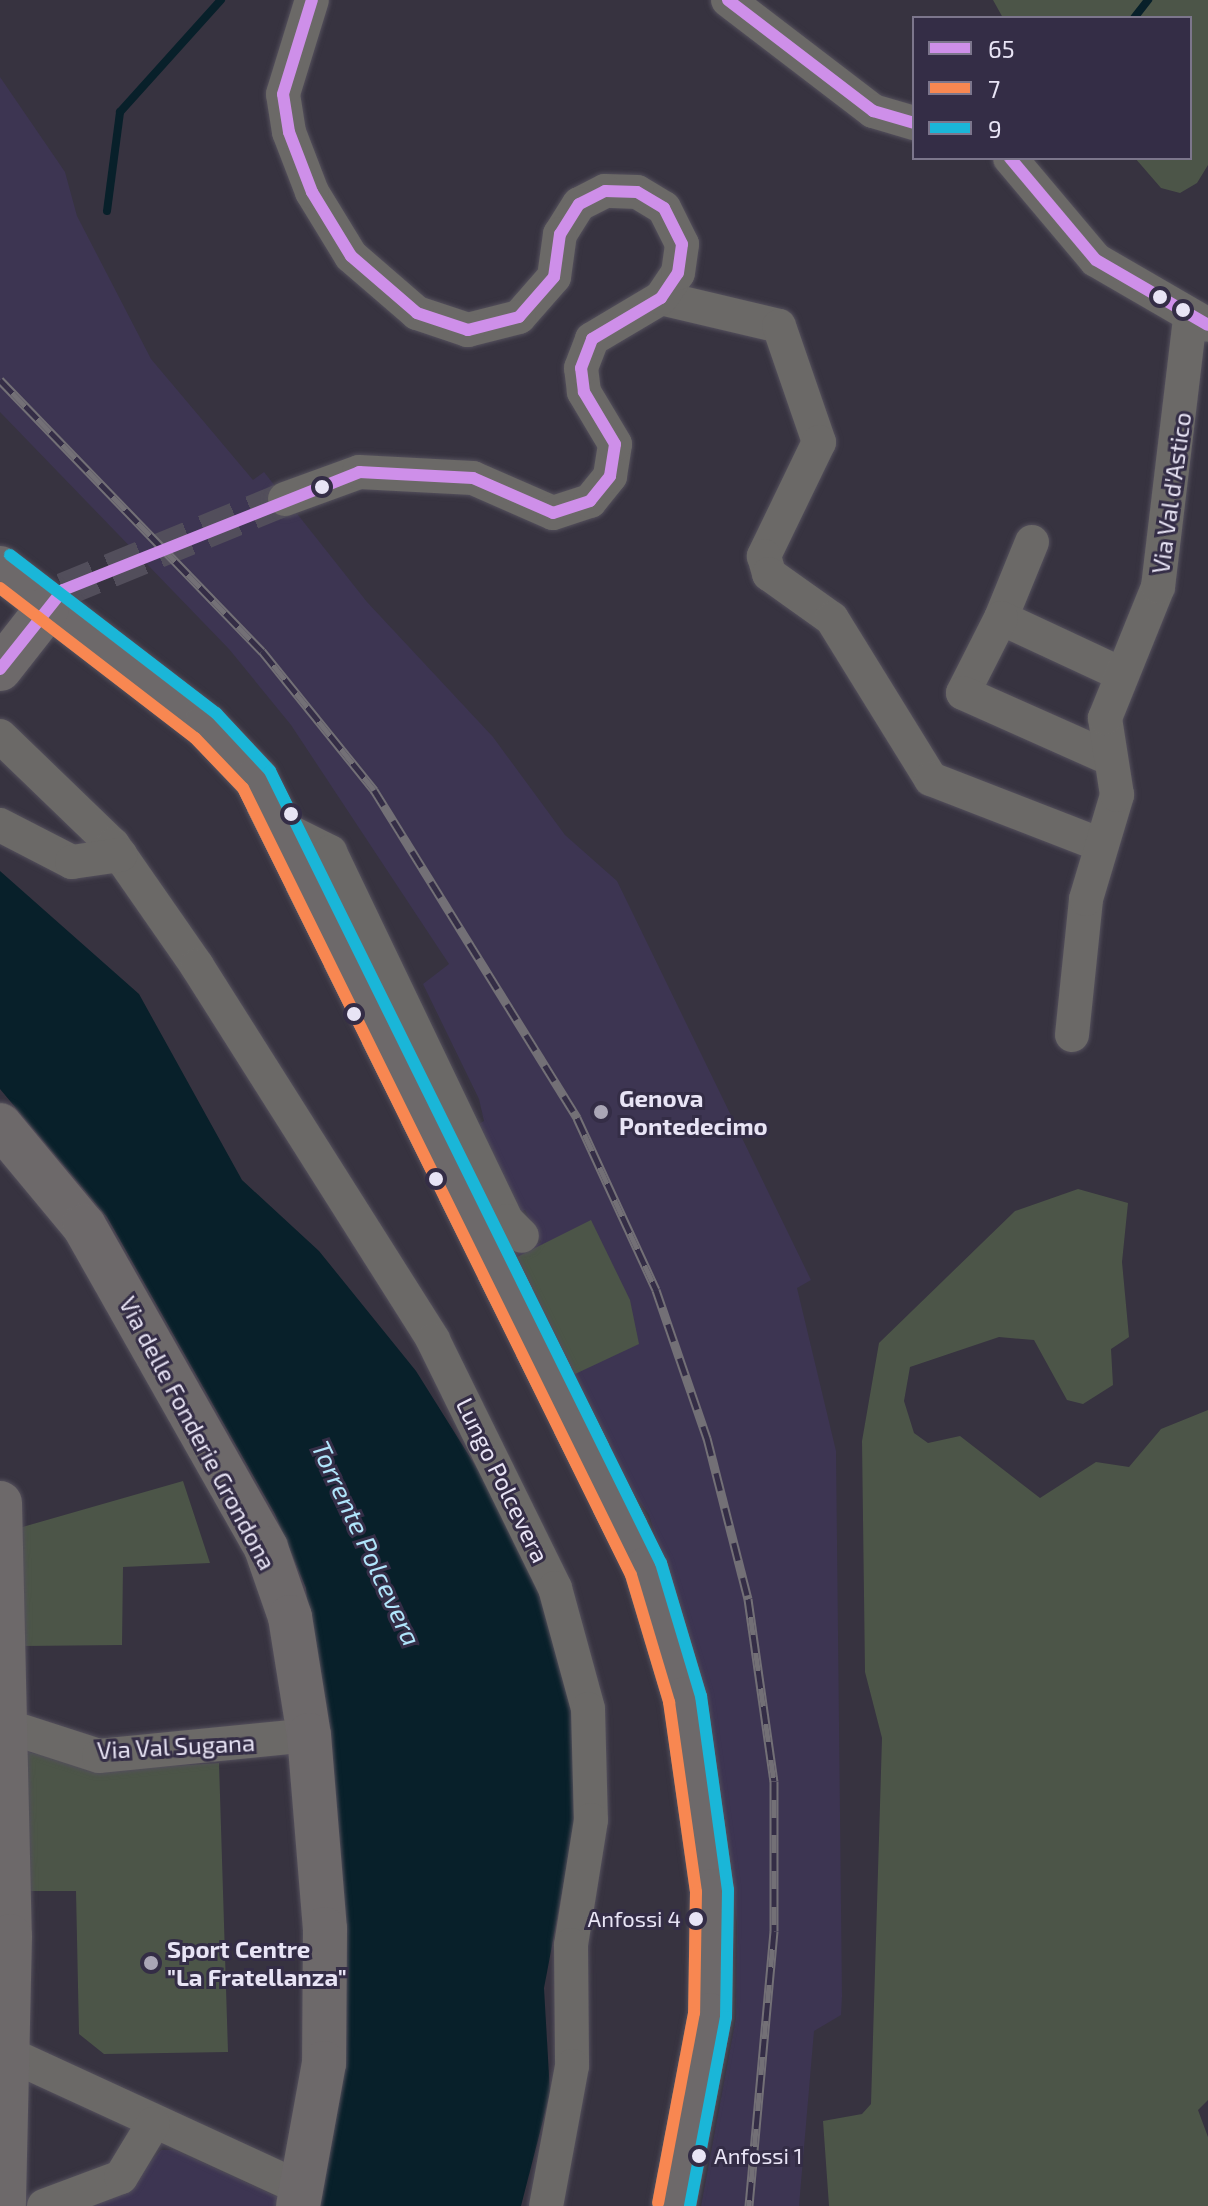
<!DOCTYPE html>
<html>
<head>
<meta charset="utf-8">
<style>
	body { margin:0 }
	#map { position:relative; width:1208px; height:2206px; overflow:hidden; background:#373340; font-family:"Exo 2",sans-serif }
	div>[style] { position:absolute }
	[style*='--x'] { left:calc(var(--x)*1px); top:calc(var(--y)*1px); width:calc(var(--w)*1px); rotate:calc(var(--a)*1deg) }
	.built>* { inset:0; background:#3d3552 }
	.green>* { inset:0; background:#4c5548 }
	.water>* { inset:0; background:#08202a }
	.stream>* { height:8px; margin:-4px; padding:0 4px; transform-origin:4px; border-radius:4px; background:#08202a }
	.minor-tunnel>* { height:34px; margin-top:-17px; transform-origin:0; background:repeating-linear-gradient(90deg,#524e5b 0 34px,transparent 0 51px) }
	.roads { filter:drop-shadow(0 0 2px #54505c) drop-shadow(0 0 2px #54505c) }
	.minor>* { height:34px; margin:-17px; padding:0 17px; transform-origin:17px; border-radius:17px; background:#6b6967 }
	.major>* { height:44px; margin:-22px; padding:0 22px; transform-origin:22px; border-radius:22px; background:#6d696a }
	.rail>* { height:9px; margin-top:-4.5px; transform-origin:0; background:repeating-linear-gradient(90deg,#342d46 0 18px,#737076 0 36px); box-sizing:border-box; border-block:2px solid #737076 }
	.bus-1>* { height:12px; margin:-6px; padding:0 6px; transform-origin:6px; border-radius:6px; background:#ce8fe9 }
	.bus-2>* { height:12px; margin:-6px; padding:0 6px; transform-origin:6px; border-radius:6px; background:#f88751 }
	.bus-3>* { height:12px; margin:-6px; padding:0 6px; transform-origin:6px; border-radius:6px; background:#1ab6d8 }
	.dots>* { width:22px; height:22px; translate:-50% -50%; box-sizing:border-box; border:4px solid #342d46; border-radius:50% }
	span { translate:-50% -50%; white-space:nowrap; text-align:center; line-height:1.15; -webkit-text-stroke:6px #342d46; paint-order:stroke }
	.bus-label { font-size:22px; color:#e8e4f5 }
	.right { translate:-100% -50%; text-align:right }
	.left { translate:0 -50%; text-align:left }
	.street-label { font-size:24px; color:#e8e4f5 }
	.poi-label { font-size:24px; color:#e8e4f5; font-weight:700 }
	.water-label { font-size:26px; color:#b0e5fb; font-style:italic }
	.legend { position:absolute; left:912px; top:16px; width:280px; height:144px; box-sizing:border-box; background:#342d46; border:2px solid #7c768c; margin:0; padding:10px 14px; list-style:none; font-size:24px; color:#e8e4f5 }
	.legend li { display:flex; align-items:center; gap:16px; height:40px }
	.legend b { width:40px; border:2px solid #7c768c }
</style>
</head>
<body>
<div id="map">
	<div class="built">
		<div style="clip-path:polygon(0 77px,65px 172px,77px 216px,151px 359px,253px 480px,264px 472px,367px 602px,493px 737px,565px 835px,617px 881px,811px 1280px,797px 1288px,836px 1451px,842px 1996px,841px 2015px,814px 2031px,799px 2206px,701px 2206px,736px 2018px,737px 1923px,708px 1699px,649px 1515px,595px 1437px,511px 1257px,541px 1242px,525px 1210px,514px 1215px,471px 1128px,484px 1121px,479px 1099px,423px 984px,449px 964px,291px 725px,229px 649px,0 412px)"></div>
		<div style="clip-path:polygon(161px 2150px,175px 2150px,284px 2200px,282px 2206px,85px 2206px,126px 2188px)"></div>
	</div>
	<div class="green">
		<div style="clip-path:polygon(993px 0,1208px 0,1208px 165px,1197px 183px,1180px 193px,1161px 188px,1135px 158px,1190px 158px,1190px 18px,1003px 18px)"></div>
		<div style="clip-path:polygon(1078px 1189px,1128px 1203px,1122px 1262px,1129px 1337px,1111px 1349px,1113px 1385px,1083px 1404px,1067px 1400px,1034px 1340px,999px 1337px,910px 1367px,904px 1401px,914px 1433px,928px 1443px,960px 1436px,1040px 1498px,1096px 1462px,1129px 1467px,1161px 1429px,1208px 1410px,1208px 2100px,1198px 2110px,1208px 2137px,1208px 2206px,829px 2206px,823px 2121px,862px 2114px,871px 2104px,882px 1738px,865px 1672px,862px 1441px,879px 1343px,1015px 1211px)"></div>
		<div style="clip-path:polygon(591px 1220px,630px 1300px,639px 1344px,573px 1375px,515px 1258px)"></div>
		<div style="clip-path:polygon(183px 1481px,210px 1563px,123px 1567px,122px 1645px,24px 1646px,19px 1528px)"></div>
		<div style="clip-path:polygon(19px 1750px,109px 1770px,219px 1763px,228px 2052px,104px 2054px,79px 2034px,76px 1891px,24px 1891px)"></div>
	</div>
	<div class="water">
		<div style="clip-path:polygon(0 871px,139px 994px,242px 1180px,319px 1251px,416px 1371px,505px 1513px,539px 1592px,572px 1698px,574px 1829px,544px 1988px,550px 2093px,521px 2206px,312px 2206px,339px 2103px,341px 1982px,306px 1588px,275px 1514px,107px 1217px,0 1089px)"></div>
	</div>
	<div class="stream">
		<div style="--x:1134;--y:18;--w:23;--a:-52"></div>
		<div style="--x:107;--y:211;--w:100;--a:-82.5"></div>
		<div style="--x:120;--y:112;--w:151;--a:-48"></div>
	</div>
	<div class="minor-tunnel">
		<div style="--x:63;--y:590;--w:240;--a:-22.3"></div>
	</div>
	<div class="roads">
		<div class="minor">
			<div style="--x:728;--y:0;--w:183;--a:37.4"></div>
			<div style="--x:873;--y:111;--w:43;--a:16.3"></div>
			<div style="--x:1010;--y:158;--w:133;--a:49.9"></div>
			<div style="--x:1096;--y:260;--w:129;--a:30.1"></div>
			<div style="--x:661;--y:298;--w:121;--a:13.3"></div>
			<div style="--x:779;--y:326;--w:123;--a:71"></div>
			<div style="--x:819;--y:442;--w:127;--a:115.8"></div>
			<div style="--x:764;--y:556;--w:19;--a:74"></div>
			<div style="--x:769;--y:574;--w:77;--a:35.5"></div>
			<div style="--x:832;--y:619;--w:188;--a:58.3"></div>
			<div style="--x:931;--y:779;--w:180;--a:21.2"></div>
			<div style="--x:285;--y:499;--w:79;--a:-20"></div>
			<div style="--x:359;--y:472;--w:114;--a:3"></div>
			<div style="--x:473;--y:478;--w:87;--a:23.6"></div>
			<div style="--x:553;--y:513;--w:39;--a:-18"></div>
			<div style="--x:590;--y:501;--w:32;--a:-51"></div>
			<div style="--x:610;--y:476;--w:32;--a:-81"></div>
			<div style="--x:615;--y:444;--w:61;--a:-120.8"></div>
			<div style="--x:584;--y:392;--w:24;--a:-97"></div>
			<div style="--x:581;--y:368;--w:31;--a:-69"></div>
			<div style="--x:592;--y:339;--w:80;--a:-30.7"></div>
			<div style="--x:661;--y:298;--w:30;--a:-56"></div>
			<div style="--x:678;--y:273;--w:29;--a:-82"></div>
			<div style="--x:682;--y:244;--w:40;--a:-116.6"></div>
			<div style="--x:664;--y:208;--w:31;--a:-149"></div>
			<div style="--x:637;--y:192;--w:32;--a:-178"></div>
			<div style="--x:605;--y:191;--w:29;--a:153"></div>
			<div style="--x:579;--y:204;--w:36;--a:122"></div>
			<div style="--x:560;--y:234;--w:43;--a:97.9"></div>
			<div style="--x:554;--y:277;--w:53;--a:131.2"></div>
			<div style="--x:519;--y:317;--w:53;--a:165.7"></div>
			<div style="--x:468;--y:330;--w:54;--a:-161.6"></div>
			<div style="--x:417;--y:313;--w:87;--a:-139.2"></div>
			<div style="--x:351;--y:256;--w:75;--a:-121.4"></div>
			<div style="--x:312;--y:192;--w:64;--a:-111"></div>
			<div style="--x:289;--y:132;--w:38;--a:-99"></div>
			<div style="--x:283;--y:94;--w:98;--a:-72.9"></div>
			<div style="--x:1032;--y:542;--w:82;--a:112.2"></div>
			<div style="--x:1001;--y:618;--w:130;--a:25"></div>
			<div style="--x:1001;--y:618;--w:84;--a:116.9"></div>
			<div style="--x:963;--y:693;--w:162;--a:24"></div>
			<div style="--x:0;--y:736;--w:157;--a:44"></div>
			<div style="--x:113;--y:845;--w:147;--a:55.2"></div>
			<div style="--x:197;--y:966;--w:442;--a:57.7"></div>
			<div style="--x:433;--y:1340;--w:276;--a:63.8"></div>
			<div style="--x:555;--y:1588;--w:125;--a:74.7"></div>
			<div style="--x:588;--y:1709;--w:111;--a:88.5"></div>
			<div style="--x:591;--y:1820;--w:127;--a:99.1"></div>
			<div style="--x:571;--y:1945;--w:121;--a:89.5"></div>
			<div style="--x:572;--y:2066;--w:142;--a:100.5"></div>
			<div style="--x:0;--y:825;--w:81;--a:27.2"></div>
			<div style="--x:72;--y:862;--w:49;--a:-8.3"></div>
			<div style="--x:282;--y:828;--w:54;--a:26.6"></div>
			<div style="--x:330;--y:852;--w:409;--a:64.4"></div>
			<div style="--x:507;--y:1221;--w:21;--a:45"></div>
			<div style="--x:1072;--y:1035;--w:137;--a:-84.1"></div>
			<div style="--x:1086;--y:899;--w:109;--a:-73.4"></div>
			<div style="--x:1117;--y:795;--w:78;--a:-98.9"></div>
			<div style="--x:1105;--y:718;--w:141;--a:-68"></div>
			<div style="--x:1158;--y:587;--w:272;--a:-83.2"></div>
			<div style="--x:0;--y:1724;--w:104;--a:17.9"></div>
			<div style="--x:99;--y:1756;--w:211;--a:-5.7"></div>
			<div style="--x:9;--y:2054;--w:324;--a:24.7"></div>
			<div style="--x:44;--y:2206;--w:82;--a:-20.6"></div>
			<div style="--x:121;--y:2177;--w:62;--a:-58.9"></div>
		</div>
		<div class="major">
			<div style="--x:0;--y:568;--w:260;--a:37.5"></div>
			<div style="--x:206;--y:726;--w:73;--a:46.7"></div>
			<div style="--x:256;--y:779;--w:881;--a:63.73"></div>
			<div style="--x:646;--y:1569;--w:136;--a:73.3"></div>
			<div style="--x:685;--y:1699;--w:194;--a:82"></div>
			<div style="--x:712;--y:1891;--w:124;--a:90.9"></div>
			<div style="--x:710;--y:2015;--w:194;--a:100.7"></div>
			<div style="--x:0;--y:669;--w:76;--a:-51.9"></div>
			<div style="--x:0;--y:1125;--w:131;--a:50.3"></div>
			<div style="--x:84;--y:1226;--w:370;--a:60.5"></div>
			<div style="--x:266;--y:1548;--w:73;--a:70.8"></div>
			<div style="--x:290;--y:1617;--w:120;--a:80.9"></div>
			<div style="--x:309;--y:1735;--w:195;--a:85.3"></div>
			<div style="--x:325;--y:1929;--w:134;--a:90.4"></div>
			<div style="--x:324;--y:2063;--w:145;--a:100.3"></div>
			<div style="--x:0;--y:1503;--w:433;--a:88.7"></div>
			<div style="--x:10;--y:1936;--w:270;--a:91.3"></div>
		</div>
	</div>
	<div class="rail">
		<div style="--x:0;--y:380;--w:377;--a:46"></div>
		<div style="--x:262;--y:651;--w:179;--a:51.1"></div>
		<div style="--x:374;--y:790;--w:386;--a:58.2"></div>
		<div style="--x:577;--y:1118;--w:189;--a:65.3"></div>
		<div style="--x:656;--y:1290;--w:157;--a:71"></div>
		<div style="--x:707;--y:1438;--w:166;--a:75.7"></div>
		<div style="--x:748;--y:1599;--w:184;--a:81.9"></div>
		<div style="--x:774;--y:1781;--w:150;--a:90"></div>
		<div style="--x:774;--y:1931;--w:276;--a:95.2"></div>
	</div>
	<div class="bus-1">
		<div style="--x:728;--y:0;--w:183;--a:37.4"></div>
		<div style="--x:873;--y:111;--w:43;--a:16.3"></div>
		<div style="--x:1010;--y:158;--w:133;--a:49.9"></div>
		<div style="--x:1096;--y:260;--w:129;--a:30.1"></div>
		<div style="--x:0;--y:669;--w:101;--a:-51.4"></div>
		<div style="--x:63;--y:590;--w:319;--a:-21.7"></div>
		<div style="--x:359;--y:472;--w:114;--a:3"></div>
		<div style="--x:473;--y:478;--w:87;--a:23.6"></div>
		<div style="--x:553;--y:513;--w:39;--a:-18"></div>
		<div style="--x:590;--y:501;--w:32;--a:-51"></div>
		<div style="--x:610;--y:476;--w:32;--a:-81"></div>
		<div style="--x:615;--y:444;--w:61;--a:-120.8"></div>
		<div style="--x:584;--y:392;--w:24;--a:-97"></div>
		<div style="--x:581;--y:368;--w:31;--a:-69"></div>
		<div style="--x:592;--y:339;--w:80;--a:-30.7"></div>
		<div style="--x:661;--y:298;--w:30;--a:-56"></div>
		<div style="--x:678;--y:273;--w:29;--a:-82"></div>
		<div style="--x:682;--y:244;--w:40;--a:-116.6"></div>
		<div style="--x:664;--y:208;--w:31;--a:-149"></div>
		<div style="--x:637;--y:192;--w:32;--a:-178"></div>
		<div style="--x:605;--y:191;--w:29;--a:153"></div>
		<div style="--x:579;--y:204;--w:36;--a:122"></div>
		<div style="--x:560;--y:234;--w:43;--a:97.9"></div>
		<div style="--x:554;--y:277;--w:53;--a:131.2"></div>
		<div style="--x:519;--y:317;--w:53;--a:165.7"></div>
		<div style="--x:468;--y:330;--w:54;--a:-161.6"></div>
		<div style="--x:417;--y:313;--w:87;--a:-139.2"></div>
		<div style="--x:351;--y:256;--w:75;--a:-121.4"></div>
		<div style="--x:312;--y:192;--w:64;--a:-111"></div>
		<div style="--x:289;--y:132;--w:38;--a:-99"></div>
		<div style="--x:283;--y:94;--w:98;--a:-72.9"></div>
	</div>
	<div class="bus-2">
		<div style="--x:0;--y:588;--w:246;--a:37.6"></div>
		<div style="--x:195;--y:738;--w:69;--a:46.2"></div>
		<div style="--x:243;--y:788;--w:877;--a:63.76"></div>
		<div style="--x:631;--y:1575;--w:133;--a:73.3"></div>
		<div style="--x:669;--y:1702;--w:192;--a:81.9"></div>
		<div style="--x:696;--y:1892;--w:121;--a:90.9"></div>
		<div style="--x:694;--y:2013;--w:193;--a:100.7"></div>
	</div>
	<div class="bus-3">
		<div style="--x:10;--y:555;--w:260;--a:37.5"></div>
		<div style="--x:216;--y:713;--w:79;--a:47"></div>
		<div style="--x:270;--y:771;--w:883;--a:63.73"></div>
		<div style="--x:661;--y:1563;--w:139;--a:73.3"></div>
		<div style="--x:701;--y:1696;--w:196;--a:82.1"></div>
		<div style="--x:728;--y:1890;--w:127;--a:90.9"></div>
		<div style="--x:726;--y:2017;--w:192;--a:100.8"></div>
	</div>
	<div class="dots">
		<div style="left:1160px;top:297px;background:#e8e4f5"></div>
		<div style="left:1183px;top:310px;background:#e8e4f5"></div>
		<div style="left:322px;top:487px;background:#e8e4f5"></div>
		<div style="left:291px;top:814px;background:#e8e4f5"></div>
		<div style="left:354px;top:1014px;background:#e8e4f5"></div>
		<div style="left:601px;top:1112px;background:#aaa6b6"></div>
		<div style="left:436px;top:1179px;background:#e8e4f5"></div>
		<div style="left:696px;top:1919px;background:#e8e4f5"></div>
		<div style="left:151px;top:1963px;background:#aaa6b6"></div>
		<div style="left:699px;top:2156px;background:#e8e4f5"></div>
	</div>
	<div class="bus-label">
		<span class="right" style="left:681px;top:1919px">Anfossi 4</span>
		<span class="left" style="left:714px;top:2156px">Anfossi 1</span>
	</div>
	<div class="street-label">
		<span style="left:1171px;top:493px;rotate:-82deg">Via Val d'Astico</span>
		<span style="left:198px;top:1433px;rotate:62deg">Via delle Fonderie Grondona</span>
		<span style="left:503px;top:1480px;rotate:64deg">Lungo Polcevera</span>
		<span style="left:176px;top:1746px;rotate:-3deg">Via Val Sugana</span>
	</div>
	<div class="poi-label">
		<span class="left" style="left:619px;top:1112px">Genova<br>Pontedecimo</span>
		<span class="left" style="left:167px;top:1963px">Sport Centre<br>"La Fratellanza"</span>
	</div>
	<div class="water-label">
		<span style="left:367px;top:1543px;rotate:65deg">Torrente Polcevera</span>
	</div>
	<ul class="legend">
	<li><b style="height:10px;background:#ce8fe9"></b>65</li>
	<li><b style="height:10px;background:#f88751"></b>7</li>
	<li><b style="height:10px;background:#1ab6d8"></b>9</li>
	</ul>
</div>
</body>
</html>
